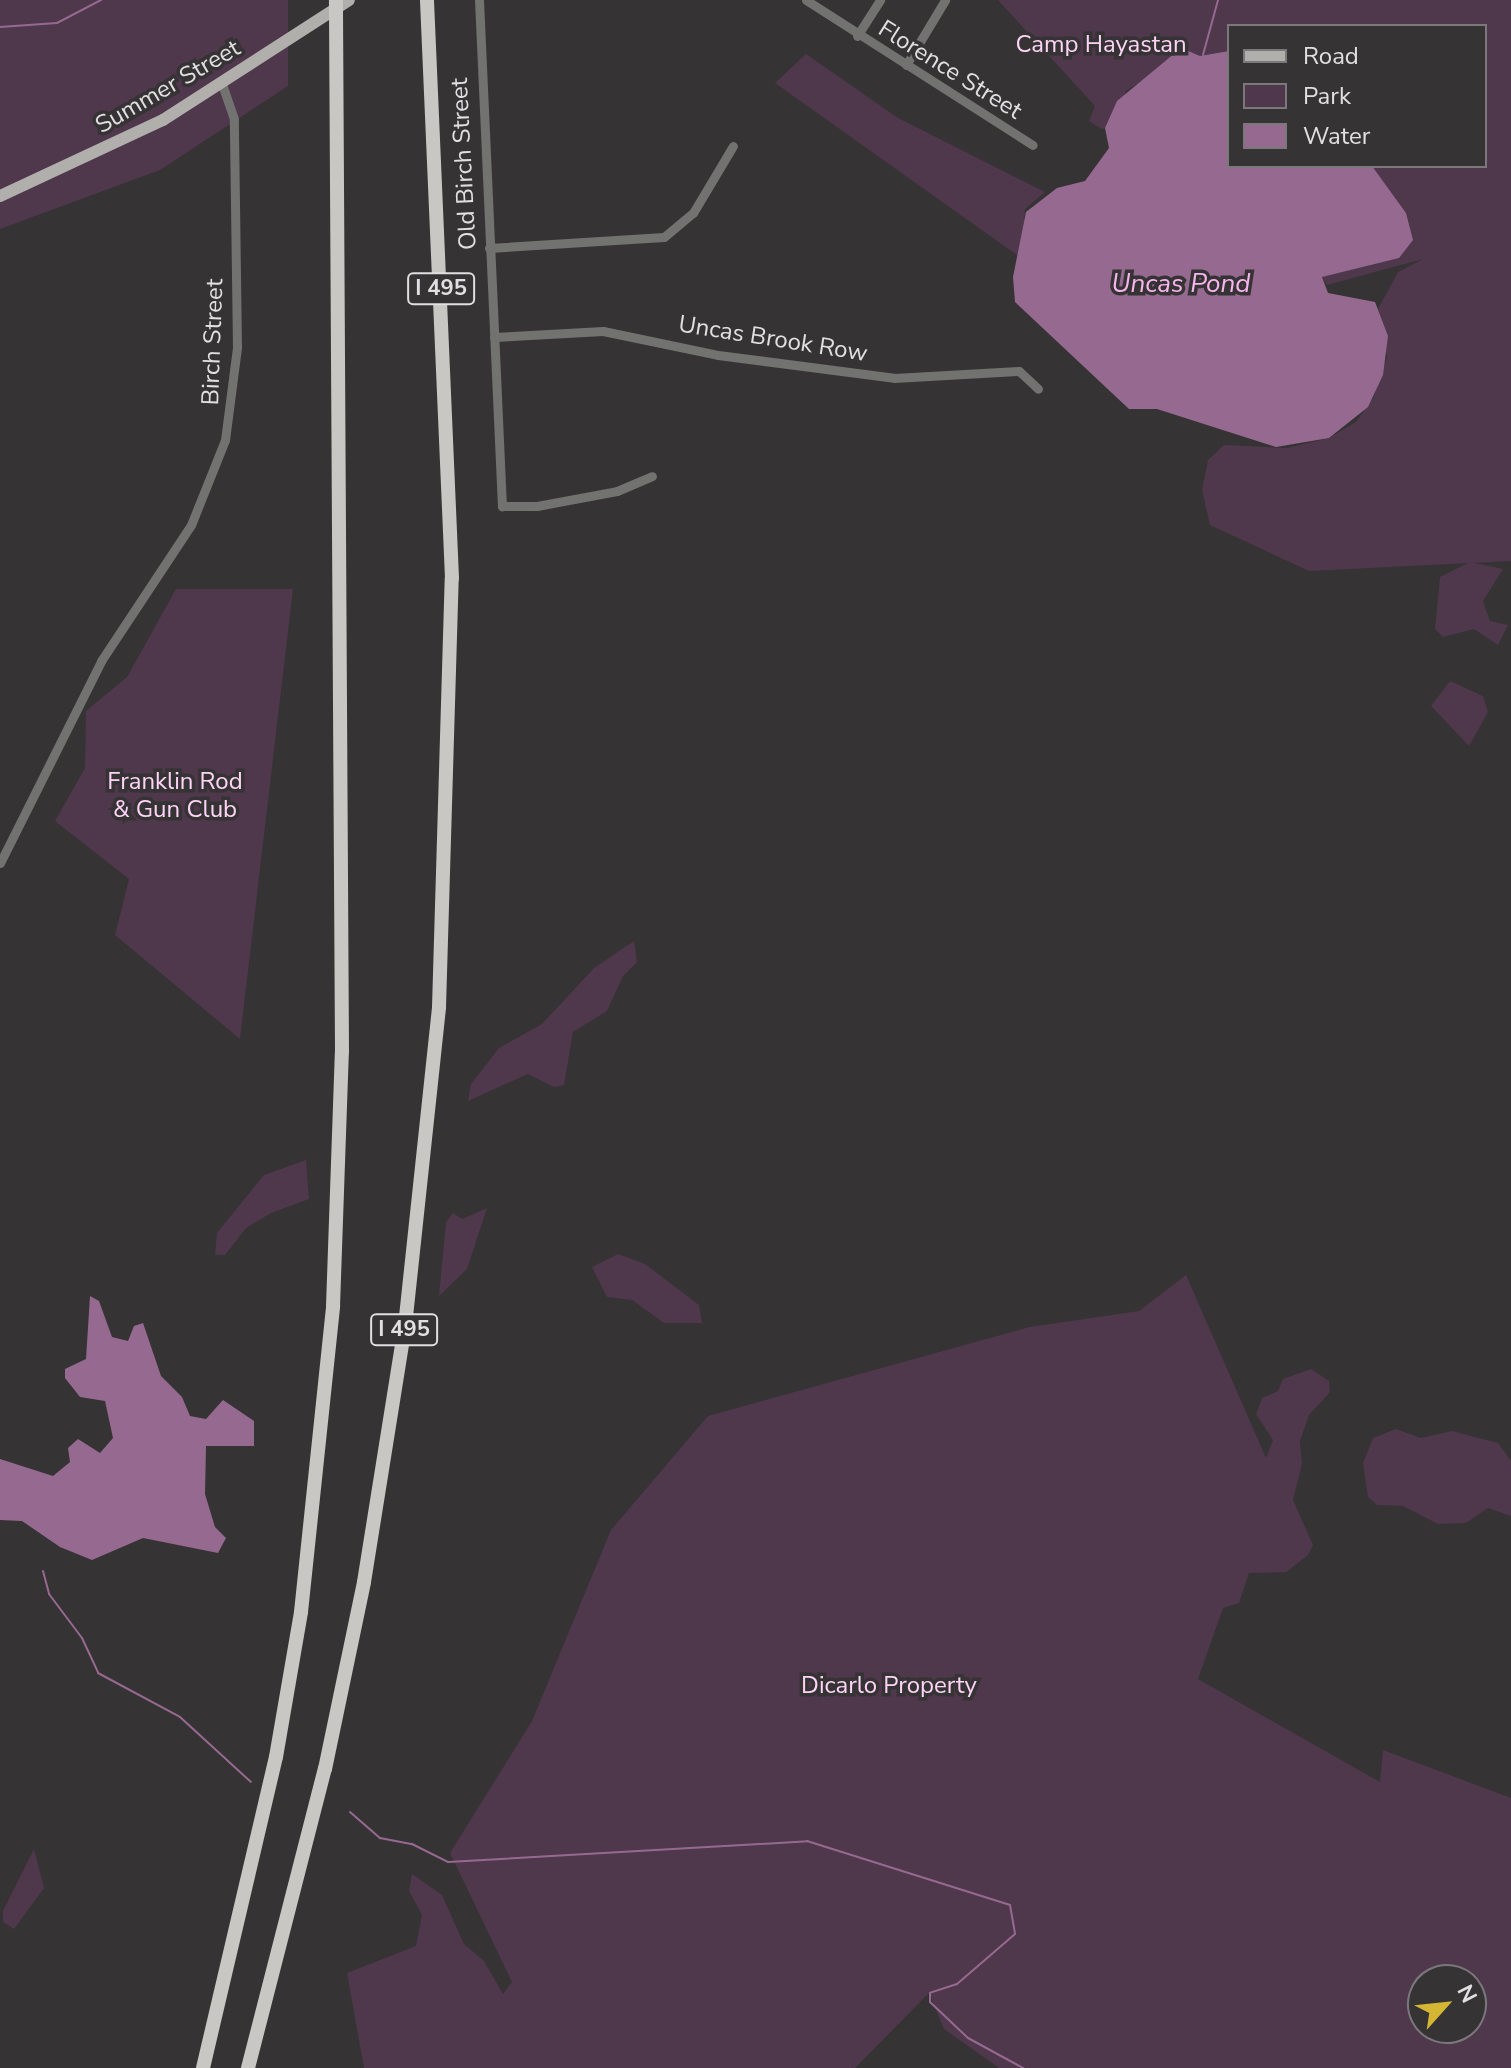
<!DOCTYPE html>
<html>
<head>
<meta charset="utf-8">
<style>
	body { margin:0 }
	#map { position:relative; width:1511px; height:2068px; overflow:hidden; background:#363335; font-family:"Nunito Sans",sans-serif }
	div>[style] { position:absolute }
	[style*='--x'] { left:calc(var(--x)*1px); top:calc(var(--y)*1px); width:calc(var(--w)*1px); rotate:calc(var(--a)*1deg) }
	.green>* { inset:0; background:#4f374c }
	.water>* { inset:0; background:#966a90 }
	.stream>* { height:2px; margin:-1px; padding:0 1px; transform-origin:1px; border-radius:1px; background:#966a90 }
	.minor>* { height:9px; margin:-4.5px; padding:0 4.5px; transform-origin:4.5px; border-radius:4.5px; background:#727270 }
	.major>* { height:12px; margin:-6px; padding:0 6px; transform-origin:6px; border-radius:6px; background:#b0afac }
	.highway>* { height:14px; margin:-7px; padding:0 7px; transform-origin:7px; border-radius:7px; background:#c8c7c3 }
	span { translate:-50% -50%; white-space:nowrap; text-align:center; line-height:1.15; -webkit-text-stroke:7px #363335; paint-order:stroke }
	.shield-label span { padding:2px 6px; background:#363335; border:2px solid; border-radius:6px; -webkit-text-stroke-width:0 }
	.shield-label { font-size:22px; color:#e1dfe1; font-weight:700 }
	.park-label { font-size:24px; color:#fdd3f6 }
	.street-label { font-size:24px; color:#e1dfe1 }
	.water-label { font-size:26px; color:#f8b4ee; font-style:italic }
	.legend { position:absolute; left:1227px; top:24px; width:260px; height:144px; box-sizing:border-box; background:#363335; border:2px solid #7a787a; margin:0; padding:10px 14px; list-style:none; font-size:24px; color:#e1dfe1 }
	.legend li { display:flex; align-items:center; gap:16px; height:40px }
	.legend b { width:40px; border:2px solid #7a787a }
	.north { position:absolute; left:1407px; top:1964px; width:80px; height:80px; box-sizing:border-box; background:#363335; border:2px solid #7a787a; border-radius:50%; rotate:63deg; font-size:22px; font-weight:700; line-height:32px; text-align:center; color:#e1dfe1 }
	.north::after { content:''; display:block; margin:auto; width:28px; height:36px; background:#d5b534; clip-path:polygon(50% 0,100% 100%,50% 72%,0 100%) }
</style>
</head>
<body>
<div id="map">
	<div class="green">
		<div style="clip-path:polygon(0 0,288px 0,288px 86px,160px 170px,0 229px)"></div>
		<div style="clip-path:polygon(998px 0,1511px 0,1511px 561px,1309px 571px,1210px 525px,1202px 490px,1208px 460px,1224px 445px,1287px 448px,1329px 438px,1356px 422px,1373px 398px,1387px 357px,1378px 309px,1398px 272px,1423px 259px,1327px 285px,1319px 272px,1408px 229px,1406px 213px,1372px 166px,1485px 166px,1485px 26px,1229px 26px,1229px 51px,1200px 56px,1179px 50px,1165px 67px,1126px 91px,1112px 126px,1102px 129px,1089px 121px,1095px 106px)"></div>
		<div style="clip-path:polygon(806px 54px,898px 118px,1045px 192px,1025px 209px,1021px 258px,775px 83px)"></div>
		<div style="clip-path:polygon(1470px 562px,1503px 569px,1483px 601px,1490px 621px,1508px 625px,1498px 645px,1474px 629px,1443px 637px,1435px 629px,1440px 577px)"></div>
		<div style="clip-path:polygon(176px 589px,293px 589px,240px 1039px,115px 935px,129px 879px,55px 821px,85px 768px,86px 711px,127px 677px)"></div>
		<div style="clip-path:polygon(1450px 681px,1483px 696px,1488px 712px,1469px 746px,1431px 706px)"></div>
		<div style="clip-path:polygon(634px 941px,637px 962px,623px 976px,607px 1011px,573px 1032px,564px 1085px,554px 1087px,528px 1074px,468px 1101px,471px 1084px,499px 1048px,542px 1024px,594px 968px)"></div>
		<div style="clip-path:polygon(306px 1160px,309px 1199px,271px 1213px,246px 1228px,225px 1255px,215px 1255px,217px 1233px,264px 1175px)"></div>
		<div style="clip-path:polygon(487px 1208px,467px 1269px,439px 1296px,446px 1222px,453px 1213px,462px 1219px)"></div>
		<div style="clip-path:polygon(618px 1254px,645px 1264px,699px 1305px,702px 1323px,664px 1323px,632px 1300px,607px 1297px,592px 1267px)"></div>
		<div style="clip-path:polygon(evenodd,1186px 1275px,1266px 1458px,1273px 1440px,1256px 1414px,1262px 1398px,1278px 1391px,1283px 1379px,1311px 1369px,1329px 1381px,1330px 1392px,1309px 1415px,1300px 1441px,1302px 1464px,1293px 1500px,1313px 1545px,1308px 1555px,1286px 1572px,1249px 1573px,1239px 1603px,1223px 1608px,1198px 1679px,1380px 1782px,1383px 1750px,1511px 1798px,1511px 2068px,999px 2068px,944px 2029px,929px 1993px,855px 2068px,364px 2068px,347px 1973px,416px 1946px,422px 1915px,409px 1891px,412px 1874px,442px 1895px,464px 1944px,484px 1961px,503px 1994px,512px 1982px,450px 1853px,532px 1721px,611px 1530px,708px 1416px,1030px 1327px,1139px 1311px,1186px 1275px,1423px 1980px,1471px 1980px,1471px 2028px,1423px 2028px,1423px 1980px)"></div>
		<div style="clip-path:polygon(1396px 1429px,1421px 1438px,1452px 1431px,1498px 1443px,1511px 1461px,1511px 1516px,1488px 1508px,1466px 1523px,1438px 1524px,1403px 1506px,1377px 1505px,1368px 1497px,1363px 1463px,1373px 1438px)"></div>
		<div style="clip-path:polygon(34px 1849px,44px 1888px,14px 1929px,3px 1922px,3px 1911px)"></div>
	</div>
	<div class="water">
		<div style="clip-path:polygon(1181px 48px,1200px 56px,1229px 51px,1229px 166px,1372px 166px,1406px 213px,1413px 240px,1399px 258px,1322px 277px,1328px 293px,1375px 302px,1388px 336px,1383px 375px,1368px 407px,1329px 438px,1276px 447px,1157px 409px,1129px 409px,1015px 302px,1013px 277px,1026px 212px,1057px 188px,1085px 181px,1109px 148px,1105px 128px,1117px 101px)"></div>
		<div style="clip-path:polygon(90px 1296px,99px 1301px,112px 1337px,128px 1341px,134px 1326px,143px 1323px,161px 1376px,182px 1397px,190px 1416px,206px 1419px,223px 1400px,254px 1421px,254px 1446px,206px 1446px,205px 1494px,215px 1527px,226px 1538px,218px 1553px,143px 1538px,92px 1560px,60px 1547px,22px 1521px,0 1520px,0 1459px,53px 1476px,70px 1462px,68px 1448px,78px 1439px,100px 1453px,113px 1438px,105px 1401px,80px 1397px,65px 1378px,65px 1369px,86px 1359px)"></div>
	</div>
	<div class="stream">
		<div style="--x:0;--y:27;--w:57;--a:-4"></div>
		<div style="--x:57;--y:23;--w:50;--a:-27.6"></div>
		<div style="--x:1203;--y:55;--w:57;--a:-74.7"></div>
		<div style="--x:43;--y:1571;--w:24;--a:75"></div>
		<div style="--x:49;--y:1594;--w:55;--a:53.1"></div>
		<div style="--x:82;--y:1638;--w:38;--a:65"></div>
		<div style="--x:98;--y:1673;--w:93;--a:28.2"></div>
		<div style="--x:180;--y:1717;--w:96;--a:42.5"></div>
		<div style="--x:350;--y:1812;--w:40;--a:41"></div>
		<div style="--x:380;--y:1838;--w:33;--a:11"></div>
		<div style="--x:412;--y:1844;--w:40;--a:26.6"></div>
		<div style="--x:448;--y:1862;--w:360;--a:-3.3"></div>
		<div style="--x:807;--y:1841;--w:213;--a:17.5"></div>
		<div style="--x:1010;--y:1905;--w:29;--a:80"></div>
		<div style="--x:1015;--y:1934;--w:77;--a:139.2"></div>
		<div style="--x:957;--y:1984;--w:28;--a:162"></div>
		<div style="--x:930;--y:1993;--w:9;--a:90"></div>
		<div style="--x:930;--y:2002;--w:52;--a:43.5"></div>
		<div style="--x:968;--y:2038;--w:63;--a:28.6"></div>
	</div>
	<div class="minor">
		<div style="--x:479;--y:0;--w:507;--a:87.4"></div>
		<div style="--x:502;--y:506;--w:35;--a:0"></div>
		<div style="--x:537;--y:506;--w:81;--a:-10.6"></div>
		<div style="--x:617;--y:491;--w:38;--a:-23"></div>
		<div style="--x:806;--y:0;--w:269;--a:32.6"></div>
		<div style="--x:857;--y:36;--w:43;--a:-57.4"></div>
		<div style="--x:906;--y:65;--w:76;--a:-59"></div>
		<div style="--x:489;--y:248;--w:175;--a:-3.6"></div>
		<div style="--x:664;--y:237;--w:38;--a:-40"></div>
		<div style="--x:693;--y:213;--w:78;--a:-59.2"></div>
		<div style="--x:494;--y:337;--w:109;--a:-3.2"></div>
		<div style="--x:603;--y:331;--w:117;--a:11.8"></div>
		<div style="--x:718;--y:355;--w:177;--a:7.4"></div>
		<div style="--x:894;--y:378;--w:125;--a:-3.2"></div>
		<div style="--x:1019;--y:371;--w:26;--a:43"></div>
		<div style="--x:0;--y:863;--w:226;--a:-63.4"></div>
		<div style="--x:101;--y:661;--w:163;--a:-56.5"></div>
		<div style="--x:191;--y:525;--w:92;--a:-68.2"></div>
		<div style="--x:225;--y:440;--w:94;--a:-82.6"></div>
		<div style="--x:237;--y:347;--w:228;--a:-90.8"></div>
		<div style="--x:234;--y:119;--w:37;--a:-109"></div>
	</div>
	<div class="major">
		<div style="--x:0;--y:196;--w:180;--a:-25"></div>
		<div style="--x:163;--y:120;--w:221;--a:-32.8"></div>
	</div>
	<div class="highway">
		<div style="--x:203;--y:2068;--w:319;--a:-76.8"></div>
		<div style="--x:276;--y:1757;--w:147;--a:-80.2"></div>
		<div style="--x:301;--y:1612;--w:308;--a:-84"></div>
		<div style="--x:333;--y:1306;--w:254;--a:-88"></div>
		<div style="--x:342;--y:1052;--w:1052;--a:-90.33"></div>
		<div style="--x:248;--y:2068;--w:309;--a:-75.6"></div>
		<div style="--x:325;--y:1769;--w:191;--a:-78.2"></div>
		<div style="--x:364;--y:1582;--w:259;--a:-80.9"></div>
		<div style="--x:405;--y:1326;--w:321;--a:-83.9"></div>
		<div style="--x:439;--y:1007;--w:429;--a:-88.3"></div>
		<div style="--x:452;--y:578;--w:579;--a:-92.48"></div>
	</div>
	<div class="shield-label">
		<span style="left:441px;top:289px">I 495</span>
		<span style="left:404px;top:1330px">I 495</span>
	</div>
	<div class="park-label">
		<span style="left:1101px;top:45px">Camp Hayastan</span>
		<span style="left:175px;top:796px">Franklin Rod<br>&amp; Gun Club</span>
		<span style="left:889px;top:1686px">Dicarlo Property</span>
	</div>
	<div class="street-label">
		<span style="left:950px;top:70px;rotate:32deg">Florence Street</span>
		<span style="left:168px;top:87px;rotate:-30deg">Summer Street</span>
		<span style="left:464px;top:164px;rotate:-93deg">Old Birch Street</span>
		<span style="left:773px;top:339px;rotate:9deg">Uncas Brook Row</span>
		<span style="left:213px;top:342px;rotate:-88deg">Birch Street</span>
	</div>
	<div class="water-label">
		<span style="left:1181px;top:284px">Uncas Pond</span>
	</div>
	<ul class="legend">
	<li><b style="height:10px;background:#b0afac"></b>Road</li>
	<li><b style="height:22px;background:#4f374c"></b>Park</li>
	<li><b style="height:22px;background:#966a90"></b>Water</li>
	</ul>
	<div class="north">N</div>
</div>
</body>
</html>
